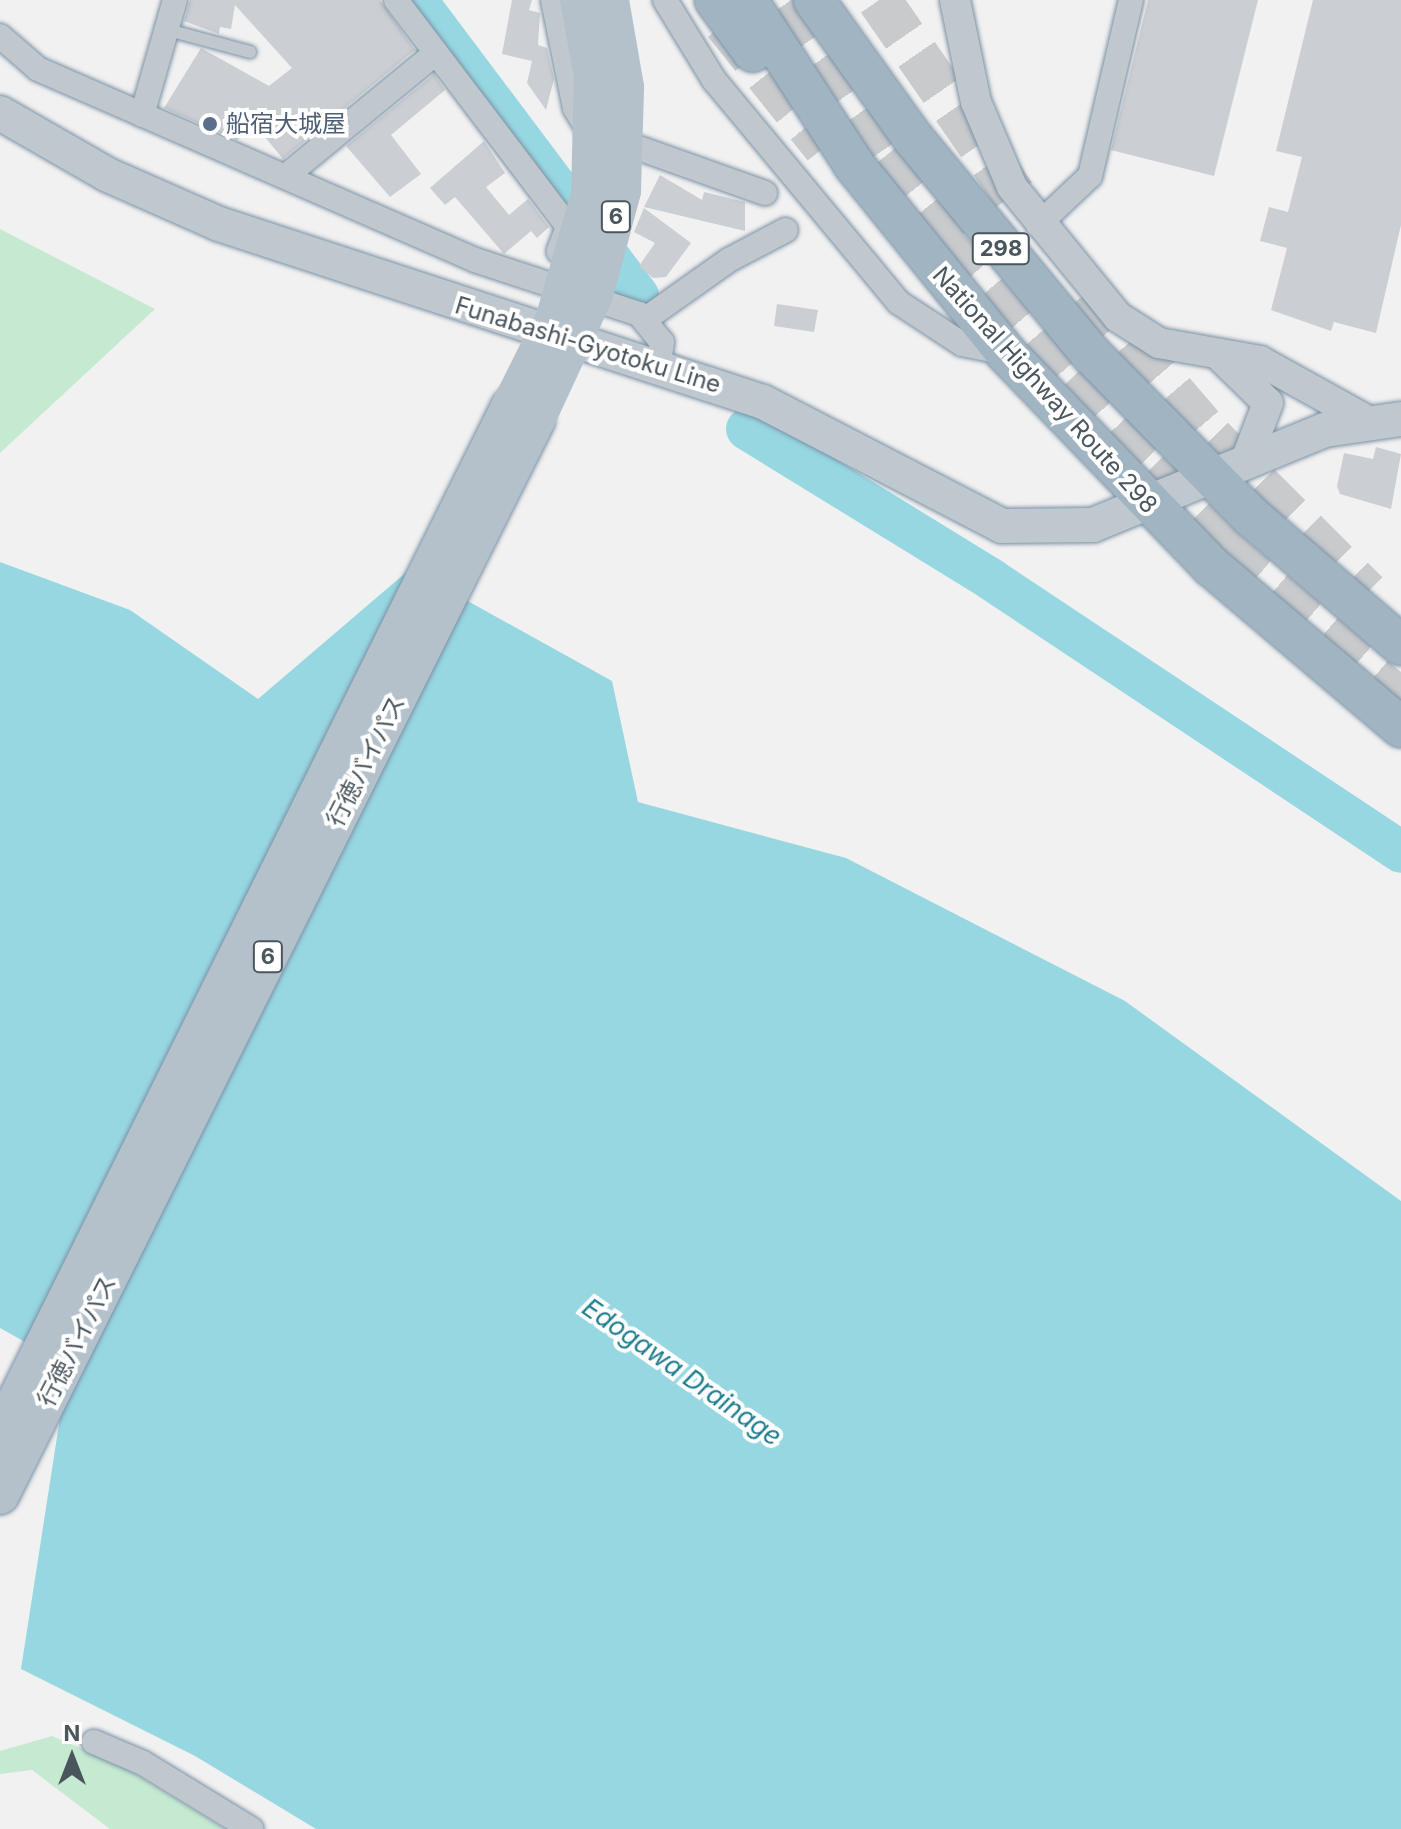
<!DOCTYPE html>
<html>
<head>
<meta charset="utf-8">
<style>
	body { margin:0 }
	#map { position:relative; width:1401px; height:1829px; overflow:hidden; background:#f2f1f1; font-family:Inter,"Noto Sans JP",sans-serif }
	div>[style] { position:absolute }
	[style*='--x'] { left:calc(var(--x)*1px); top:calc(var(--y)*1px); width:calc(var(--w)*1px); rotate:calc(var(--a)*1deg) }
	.green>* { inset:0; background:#c5ead1 }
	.water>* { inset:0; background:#97d7e2 }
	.river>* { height:42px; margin:-21px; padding:0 21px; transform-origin:21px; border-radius:21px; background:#97d7e2 }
	.building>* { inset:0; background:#cbced2 }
	.motorway-tunnel>* { height:44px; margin-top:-22px; transform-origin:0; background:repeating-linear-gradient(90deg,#c8cacc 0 44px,transparent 0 66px) }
	.roads { filter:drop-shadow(0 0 2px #7a91a5) drop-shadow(0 0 2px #7a91a5) }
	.service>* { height:12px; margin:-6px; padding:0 6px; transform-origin:6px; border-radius:6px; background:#c0c8cd }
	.minor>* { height:24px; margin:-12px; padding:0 12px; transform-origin:12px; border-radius:12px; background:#c0c8cd }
	.tertiary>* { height:30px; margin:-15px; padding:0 15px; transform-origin:15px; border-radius:15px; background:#c0c8cd }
	.secondary>* { height:34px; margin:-17px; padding:0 17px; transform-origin:17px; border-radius:17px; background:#bfc8cf }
	.primary>* { height:38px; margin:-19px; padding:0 19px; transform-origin:19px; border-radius:19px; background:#b4c1cb }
	.trunk>* { height:40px; margin:-20px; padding:0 20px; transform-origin:20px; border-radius:20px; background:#a1b4c2 }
	.primary-bridge>* { height:38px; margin:-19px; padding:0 19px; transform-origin:19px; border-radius:19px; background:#b4c1cb }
	.dots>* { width:22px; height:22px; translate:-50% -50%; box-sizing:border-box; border:4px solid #fff; border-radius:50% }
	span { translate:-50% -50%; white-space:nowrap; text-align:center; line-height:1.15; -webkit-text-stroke:8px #fff; paint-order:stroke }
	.shield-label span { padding:2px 6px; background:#fff; border:2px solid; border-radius:6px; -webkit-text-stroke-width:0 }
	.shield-label { font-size:22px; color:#4a555c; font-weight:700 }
	.service-label { font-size:24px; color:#4e5e75 }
	.left { translate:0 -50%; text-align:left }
	.street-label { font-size:24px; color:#4a555c }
	.water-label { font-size:26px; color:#1d7d8d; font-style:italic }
	.north { position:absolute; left:32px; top:1717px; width:80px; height:80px; -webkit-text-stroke:6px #fff; paint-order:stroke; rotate:0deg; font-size:22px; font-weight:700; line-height:32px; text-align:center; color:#4a555c }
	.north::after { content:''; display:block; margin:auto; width:28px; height:36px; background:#4a555c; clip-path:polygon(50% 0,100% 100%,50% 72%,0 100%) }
</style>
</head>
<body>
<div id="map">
	<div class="green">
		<div style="clip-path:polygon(0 229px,155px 309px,0 453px)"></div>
		<div style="clip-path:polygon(52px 1736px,117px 1763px,225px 1829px,110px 1829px,32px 1770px,0 1774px,0 1751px)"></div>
	</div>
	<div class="water">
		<div style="clip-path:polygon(0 562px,130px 610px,258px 699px,410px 569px,612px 681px,638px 802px,846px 858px,1125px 1001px,1401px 1201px,1401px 1829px,316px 1829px,195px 1756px,21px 1669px,68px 1366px,0 1328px)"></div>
	</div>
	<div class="river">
		<div style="--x:416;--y:0;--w:370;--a:53.1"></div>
		<div style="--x:747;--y:429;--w:288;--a:31.6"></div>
		<div style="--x:992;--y:580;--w:491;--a:33.6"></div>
	</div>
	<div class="building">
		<div style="clip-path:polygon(190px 0,380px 0,415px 50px,283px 159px,255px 125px,237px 140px,164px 108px,201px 48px,269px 86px,292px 68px,235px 5px,231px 29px,220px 27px,219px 34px,184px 21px)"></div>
		<div style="clip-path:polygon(512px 0,532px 0,529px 10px,540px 13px,538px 45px,547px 48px,554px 79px,546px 110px,527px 83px,532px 61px,502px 54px)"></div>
		<div style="clip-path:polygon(1148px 0,1258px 0,1214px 176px,1111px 150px)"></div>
		<div style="clip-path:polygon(1313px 0,1401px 0,1401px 225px,1376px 333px,1334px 322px,1331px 331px,1271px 310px,1287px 248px,1260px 241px,1269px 207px,1288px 212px,1302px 157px,1276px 151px)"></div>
		<div style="clip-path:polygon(434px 74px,445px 90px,391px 135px,421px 174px,390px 197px,346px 146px)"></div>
		<div style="clip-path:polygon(484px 141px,505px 173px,486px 187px,509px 215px,528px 199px,549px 227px,537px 238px,531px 231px,504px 254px,455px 197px,445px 205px,430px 188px)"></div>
		<div style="clip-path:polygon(660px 175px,702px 200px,704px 192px,745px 202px,745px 231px,644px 207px)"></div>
		<div style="clip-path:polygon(644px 208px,691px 243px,666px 277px,653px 278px,639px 266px,655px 243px,634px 232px)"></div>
		<div style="clip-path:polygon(777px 304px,818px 310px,814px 332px,774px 326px)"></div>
		<div style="clip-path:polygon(1376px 447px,1401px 454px,1391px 509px,1340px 494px,1337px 486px,1344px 453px,1373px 459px)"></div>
	</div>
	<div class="motorway-tunnel">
		<div style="--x:791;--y:0;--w:181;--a:55.3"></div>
		<div style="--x:894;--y:149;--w:141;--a:51.3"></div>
		<div style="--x:879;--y:0;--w:237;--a:55.3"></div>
		<div style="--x:725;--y:23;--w:159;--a:51.1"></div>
		<div style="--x:942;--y:243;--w:227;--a:49.3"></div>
		<div style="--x:1087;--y:292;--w:192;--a:49.4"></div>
		<div style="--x:1212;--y:438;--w:219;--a:45"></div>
		<div style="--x:1079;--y:371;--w:156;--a:46"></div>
		<div style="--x:1147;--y:472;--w:108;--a:45.4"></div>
		<div style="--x:1223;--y:549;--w:234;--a:40.5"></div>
	</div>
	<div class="roads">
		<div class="service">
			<div style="--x:168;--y:30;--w:85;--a:15"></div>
		</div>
		<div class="minor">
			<div style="--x:396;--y:0;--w:285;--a:52.8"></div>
			<div style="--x:568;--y:227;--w:26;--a:111"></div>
			<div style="--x:553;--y:0;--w:110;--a:78.5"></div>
			<div style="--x:575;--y:108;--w:26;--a:59"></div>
			<div style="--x:588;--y:130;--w:188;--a:19.6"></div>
			<div style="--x:665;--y:0;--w:94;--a:58.5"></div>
			<div style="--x:714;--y:80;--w:288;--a:50.3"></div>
			<div style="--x:898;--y:302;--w:77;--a:33.3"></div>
			<div style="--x:962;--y:344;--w:45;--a:11.6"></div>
			<div style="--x:0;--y:36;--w:50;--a:41"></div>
			<div style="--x:38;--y:69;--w:477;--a:23.6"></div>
			<div style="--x:475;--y:260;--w:173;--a:18.2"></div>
			<div style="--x:639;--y:314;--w:36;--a:51"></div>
			<div style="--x:662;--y:342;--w:21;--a:98"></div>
			<div style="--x:142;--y:115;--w:120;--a:-74"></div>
			<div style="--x:286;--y:176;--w:194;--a:-39.4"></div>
			<div style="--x:1038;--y:225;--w:71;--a:-43.3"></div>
			<div style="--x:1090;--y:176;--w:181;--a:-76.9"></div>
			<div style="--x:647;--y:318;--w:100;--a:-35.3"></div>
			<div style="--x:729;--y:260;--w:64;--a:-27.8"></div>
			<div style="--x:94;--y:1742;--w:53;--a:23.2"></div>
			<div style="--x:143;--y:1763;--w:127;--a:31.4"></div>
		</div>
		<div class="tertiary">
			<div style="--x:955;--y:0;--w:104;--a:78.4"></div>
			<div style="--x:976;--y:102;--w:92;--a:67"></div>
			<div style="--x:1012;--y:187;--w:168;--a:50.8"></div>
			<div style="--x:1118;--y:317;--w:49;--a:32.4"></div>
			<div style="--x:1159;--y:343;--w:103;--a:10.1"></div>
			<div style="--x:1260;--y:361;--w:119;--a:29.1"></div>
			<div style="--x:1222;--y:358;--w:64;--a:44.4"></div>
			<div style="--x:1268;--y:403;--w:64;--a:111"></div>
		</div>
		<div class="secondary">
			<div style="--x:0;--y:113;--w:125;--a:29.9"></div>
			<div style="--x:108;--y:175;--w:121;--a:23.8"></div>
			<div style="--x:219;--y:224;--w:572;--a:18.12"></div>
			<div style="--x:763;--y:402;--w:269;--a:27.4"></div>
			<div style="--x:1002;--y:526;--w:91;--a:-0.6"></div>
			<div style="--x:1093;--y:525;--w:251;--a:-22.3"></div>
			<div style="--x:1325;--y:430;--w:77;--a:-8.2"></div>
		</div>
		<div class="primary">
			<div style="--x:0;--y:1434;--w:1147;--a:-63.59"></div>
			<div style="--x:0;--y:1495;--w:1201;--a:-63.5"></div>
		</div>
		<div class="trunk">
			<div style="--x:715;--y:0;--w:64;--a:53.8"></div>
			<div style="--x:747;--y:0;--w:197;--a:57"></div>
			<div style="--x:854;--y:165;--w:242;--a:51"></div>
			<div style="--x:1006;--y:353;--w:296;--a:46.1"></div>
			<div style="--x:1211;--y:566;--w:249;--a:40.3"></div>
			<div style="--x:814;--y:0;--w:168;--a:54.4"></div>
			<div style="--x:912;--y:137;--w:283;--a:50.5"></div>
			<div style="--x:1092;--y:355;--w:228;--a:45.4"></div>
			<div style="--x:1252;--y:517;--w:196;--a:40.7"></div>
		</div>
	</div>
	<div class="primary-bridge">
		<div style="--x:510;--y:407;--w:101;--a:-63.4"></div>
		<div style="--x:555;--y:317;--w:127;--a:-74"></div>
		<div style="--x:590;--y:195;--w:119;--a:-88.6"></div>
		<div style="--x:593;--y:76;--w:77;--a:-100.4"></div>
		<div style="--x:536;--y:420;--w:138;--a:-65.1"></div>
		<div style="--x:594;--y:295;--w:108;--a:-74.9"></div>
		<div style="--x:622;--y:191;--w:104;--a:-88.3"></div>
		<div style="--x:625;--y:87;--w:88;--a:-99.8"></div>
	</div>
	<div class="dots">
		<div style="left:210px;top:124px;background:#5c6f8a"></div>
	</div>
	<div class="shield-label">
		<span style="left:616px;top:217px">6</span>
		<span style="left:1001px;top:249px">298</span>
		<span style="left:268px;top:957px">6</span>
	</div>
	<div class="service-label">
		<span class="left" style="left:226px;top:124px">船宿大城屋</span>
	</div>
	<div class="street-label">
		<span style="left:588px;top:345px;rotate:17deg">Funabashi-Gyotoku Line</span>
		<span style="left:1045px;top:390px;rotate:48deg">National Highway Route 298</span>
		<span style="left:366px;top:761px;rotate:-63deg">行徳バイパス</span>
		<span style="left:77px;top:1341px;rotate:-63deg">行徳バイパス</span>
	</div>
	<div class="water-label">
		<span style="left:682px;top:1372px;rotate:35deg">Edogawa Drainage</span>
	</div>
	<div class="north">N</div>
</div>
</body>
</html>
